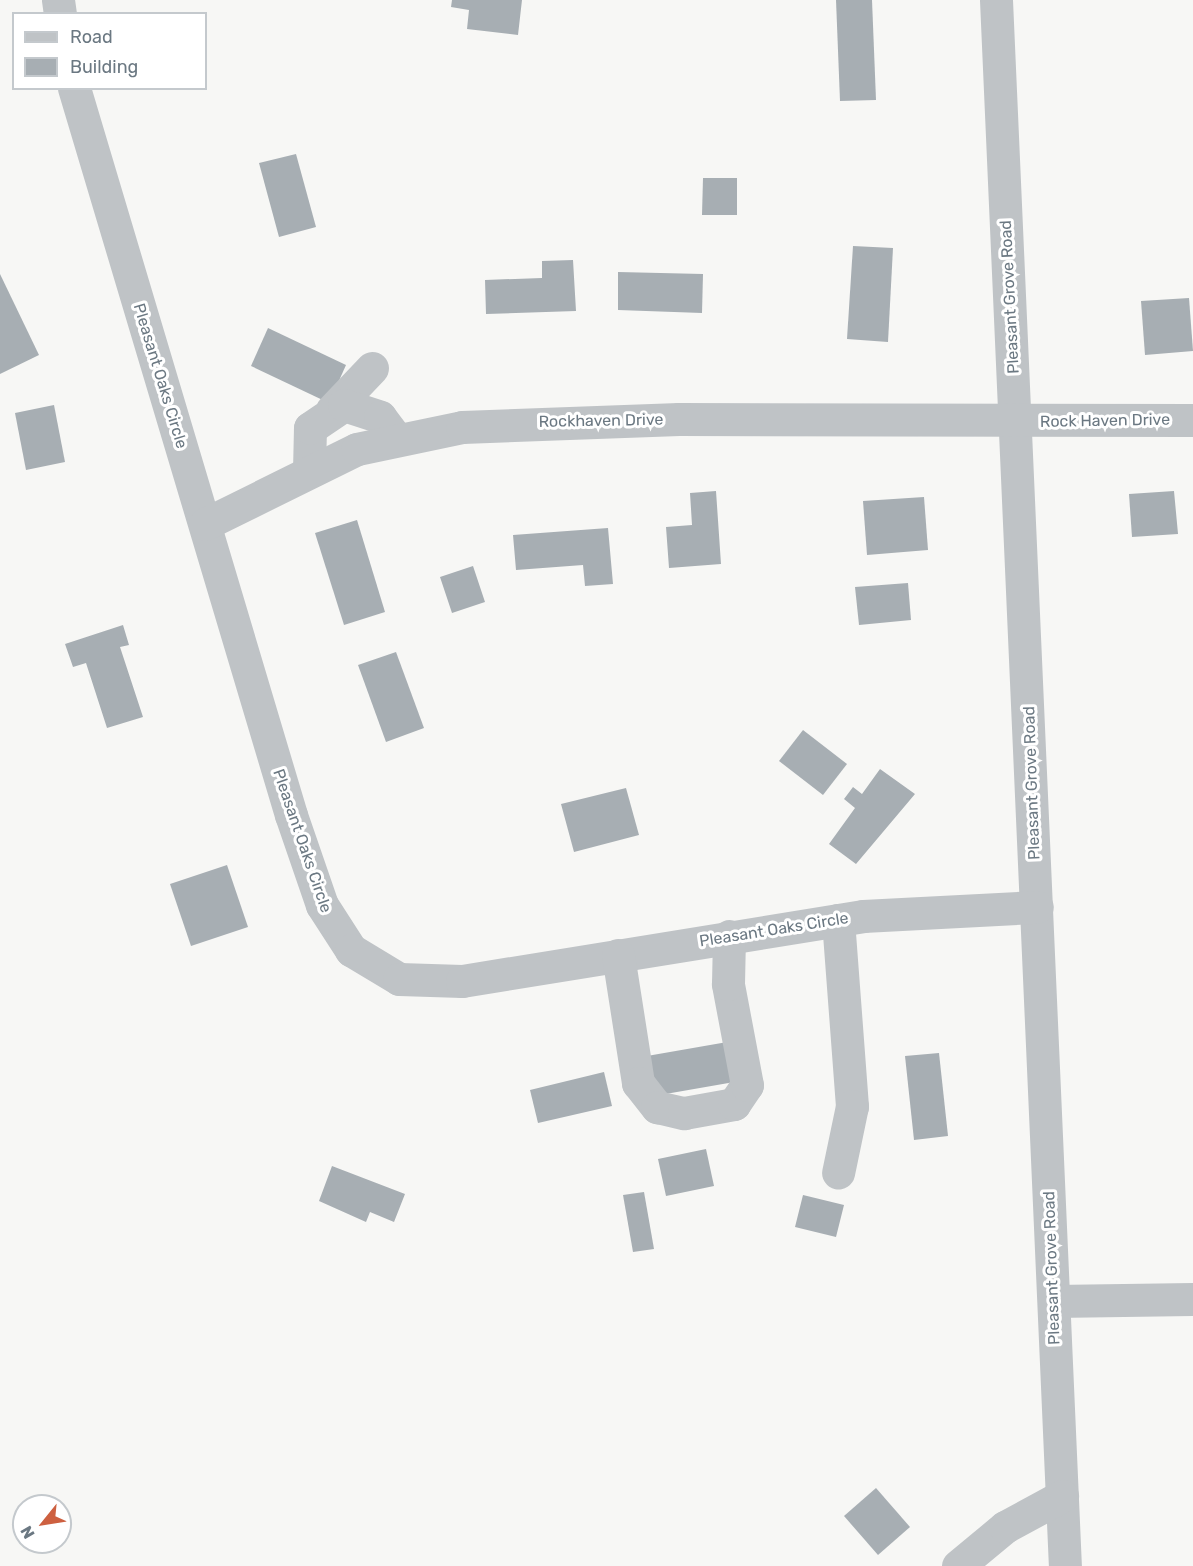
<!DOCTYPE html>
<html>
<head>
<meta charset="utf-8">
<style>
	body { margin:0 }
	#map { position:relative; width:1193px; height:1566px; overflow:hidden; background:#f7f7f5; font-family:Rubik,sans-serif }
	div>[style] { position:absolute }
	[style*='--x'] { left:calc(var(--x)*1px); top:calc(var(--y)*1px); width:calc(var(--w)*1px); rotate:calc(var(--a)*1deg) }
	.building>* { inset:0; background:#a7aeb3 }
	.minor>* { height:33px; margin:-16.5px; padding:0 16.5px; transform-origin:16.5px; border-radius:16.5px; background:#bfc3c6 }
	span { translate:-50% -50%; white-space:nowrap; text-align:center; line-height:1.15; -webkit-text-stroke:6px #fff; paint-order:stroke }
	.street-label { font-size:16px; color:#6b7882 }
	.legend { position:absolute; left:12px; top:12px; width:195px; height:78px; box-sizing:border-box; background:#fff; border:2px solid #c4c9cd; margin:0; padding:8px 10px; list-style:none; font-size:18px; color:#6b7882 }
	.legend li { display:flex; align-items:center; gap:12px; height:30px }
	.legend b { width:30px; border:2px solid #c4c9cd }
	.north { position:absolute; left:12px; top:1494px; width:60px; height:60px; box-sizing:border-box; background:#fff; border:2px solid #c4c9cd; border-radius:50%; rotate:240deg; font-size:16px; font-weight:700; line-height:24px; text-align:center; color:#6b7882 }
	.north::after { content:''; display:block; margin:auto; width:21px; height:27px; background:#cd6040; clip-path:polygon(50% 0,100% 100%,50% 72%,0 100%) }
</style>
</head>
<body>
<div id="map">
	<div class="building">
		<div style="clip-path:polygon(452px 0,522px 0,518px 35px,467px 29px,469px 10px,451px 7px)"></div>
		<div style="clip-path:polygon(836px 0,872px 0,876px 100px,840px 101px)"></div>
		<div style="clip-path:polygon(296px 154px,316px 227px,279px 237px,259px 163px)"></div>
		<div style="clip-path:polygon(703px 178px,737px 178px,737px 215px,702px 215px)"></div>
		<div style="clip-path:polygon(853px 246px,893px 248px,888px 342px,847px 339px)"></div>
		<div style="clip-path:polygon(573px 260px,576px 311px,486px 314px,485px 280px,542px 278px,542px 261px)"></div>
		<div style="clip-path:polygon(618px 272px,703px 274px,702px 313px,618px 310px)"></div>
		<div style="clip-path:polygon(0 274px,39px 355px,0 374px)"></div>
		<div style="clip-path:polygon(1189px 298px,1193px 351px,1145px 355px,1141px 301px)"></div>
		<div style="clip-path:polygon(268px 328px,346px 365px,329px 403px,251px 366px)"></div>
		<div style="clip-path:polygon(54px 405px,65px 462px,26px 470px,15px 413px)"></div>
		<div style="clip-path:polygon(716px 491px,721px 564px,669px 568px,666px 527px,692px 525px,690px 493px)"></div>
		<div style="clip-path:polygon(1174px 491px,1178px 534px,1132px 537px,1129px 494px)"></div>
		<div style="clip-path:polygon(924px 497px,928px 550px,867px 555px,863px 501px)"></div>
		<div style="clip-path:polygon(357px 520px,385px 612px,344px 625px,315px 533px)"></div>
		<div style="clip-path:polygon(608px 528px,613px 584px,585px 586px,583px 565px,516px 570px,513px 535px)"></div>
		<div style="clip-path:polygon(473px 566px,485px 602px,452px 613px,440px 577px)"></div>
		<div style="clip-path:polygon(908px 583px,911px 620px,859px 625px,855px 587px)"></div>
		<div style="clip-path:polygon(123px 625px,129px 645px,120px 647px,143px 717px,107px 728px,86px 663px,73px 667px,65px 644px)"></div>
		<div style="clip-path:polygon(396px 652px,424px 728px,386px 742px,358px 665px)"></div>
		<div style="clip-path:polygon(803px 730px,847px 764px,823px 795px,779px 761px)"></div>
		<div style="clip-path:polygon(880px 769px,915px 794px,856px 864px,829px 844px,855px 808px,844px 799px,853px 787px,862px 794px)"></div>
		<div style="clip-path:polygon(626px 788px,639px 835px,574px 852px,561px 804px)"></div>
		<div style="clip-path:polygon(227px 865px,248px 927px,191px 946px,170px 884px)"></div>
		<div style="clip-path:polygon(733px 1041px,740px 1081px,654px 1096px,647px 1056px)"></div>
		<div style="clip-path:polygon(939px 1053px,948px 1136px,914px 1140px,905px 1056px)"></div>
		<div style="clip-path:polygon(604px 1072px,612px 1106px,538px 1123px,530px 1090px)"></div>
		<div style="clip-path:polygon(706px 1149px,714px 1186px,666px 1196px,658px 1159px)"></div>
		<div style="clip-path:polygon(332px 1166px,405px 1194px,394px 1222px,370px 1212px,366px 1222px,319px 1201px)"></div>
		<div style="clip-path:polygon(644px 1192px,654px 1249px,633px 1252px,623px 1195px)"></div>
		<div style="clip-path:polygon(803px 1195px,844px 1205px,836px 1237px,795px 1227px)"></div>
		<div style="clip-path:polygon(876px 1488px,910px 1527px,878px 1555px,844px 1516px)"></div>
	</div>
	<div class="minor">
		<div style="--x:58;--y:0;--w:14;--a:82"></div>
		<div style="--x:996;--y:0;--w:1568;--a:87.48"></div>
		<div style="--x:74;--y:88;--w:759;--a:73.38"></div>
		<div style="--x:291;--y:815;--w:95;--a:71"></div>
		<div style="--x:322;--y:905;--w:54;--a:57.2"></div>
		<div style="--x:351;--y:950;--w:56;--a:31.1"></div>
		<div style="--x:399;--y:979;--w:63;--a:1.8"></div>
		<div style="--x:462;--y:981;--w:406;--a:-9.2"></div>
		<div style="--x:863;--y:916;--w:174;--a:-3"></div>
		<div style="--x:332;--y:410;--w:58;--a:-46.4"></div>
		<div style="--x:309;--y:471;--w:43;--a:-88.7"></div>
		<div style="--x:310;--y:428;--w:41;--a:-34.1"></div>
		<div style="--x:344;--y:405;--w:38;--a:18"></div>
		<div style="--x:380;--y:417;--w:26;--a:53"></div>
		<div style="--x:205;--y:524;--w:169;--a:-26.3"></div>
		<div style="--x:357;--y:449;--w:107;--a:-11.8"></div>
		<div style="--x:462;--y:427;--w:217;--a:-2.1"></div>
		<div style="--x:679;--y:419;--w:514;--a:0.11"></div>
		<div style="--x:838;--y:920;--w:187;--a:85.7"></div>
		<div style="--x:852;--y:1106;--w:68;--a:101.8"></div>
		<div style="--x:618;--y:955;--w:130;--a:81.1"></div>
		<div style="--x:638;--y:1083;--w:31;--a:52"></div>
		<div style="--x:657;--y:1107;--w:28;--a:13"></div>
		<div style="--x:684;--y:1113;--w:51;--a:-10.2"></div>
		<div style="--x:734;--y:1104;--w:23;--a:-56"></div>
		<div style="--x:747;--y:1085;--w:103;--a:-100.7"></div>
		<div style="--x:728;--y:984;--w:48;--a:-88.8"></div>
		<div style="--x:1054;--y:1301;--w:139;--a:-0.8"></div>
		<div style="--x:958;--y:1566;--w:61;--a:-39.7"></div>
		<div style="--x:1005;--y:1527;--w:65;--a:-28.5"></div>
	</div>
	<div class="street-label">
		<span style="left:1010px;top:297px;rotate:-93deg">Pleasant Grove Road</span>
		<span style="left:160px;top:376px;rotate:73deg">Pleasant Oaks Circle</span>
		<span style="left:601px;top:421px;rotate:-1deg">Rockhaven Drive</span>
		<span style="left:1105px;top:421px;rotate:-1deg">Rock Haven Drive</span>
		<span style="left:1032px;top:783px;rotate:-92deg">Pleasant Grove Road</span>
		<span style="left:302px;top:841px;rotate:71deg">Pleasant Oaks Circle</span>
		<span style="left:774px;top:930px;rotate:-9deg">Pleasant Oaks Circle</span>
		<span style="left:1052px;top:1268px;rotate:-92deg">Pleasant Grove Road</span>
	</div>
	<ul class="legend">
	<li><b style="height:8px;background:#bfc3c6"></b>Road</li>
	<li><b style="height:16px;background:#a7aeb3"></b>Building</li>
	</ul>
	<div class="north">N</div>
</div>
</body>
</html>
